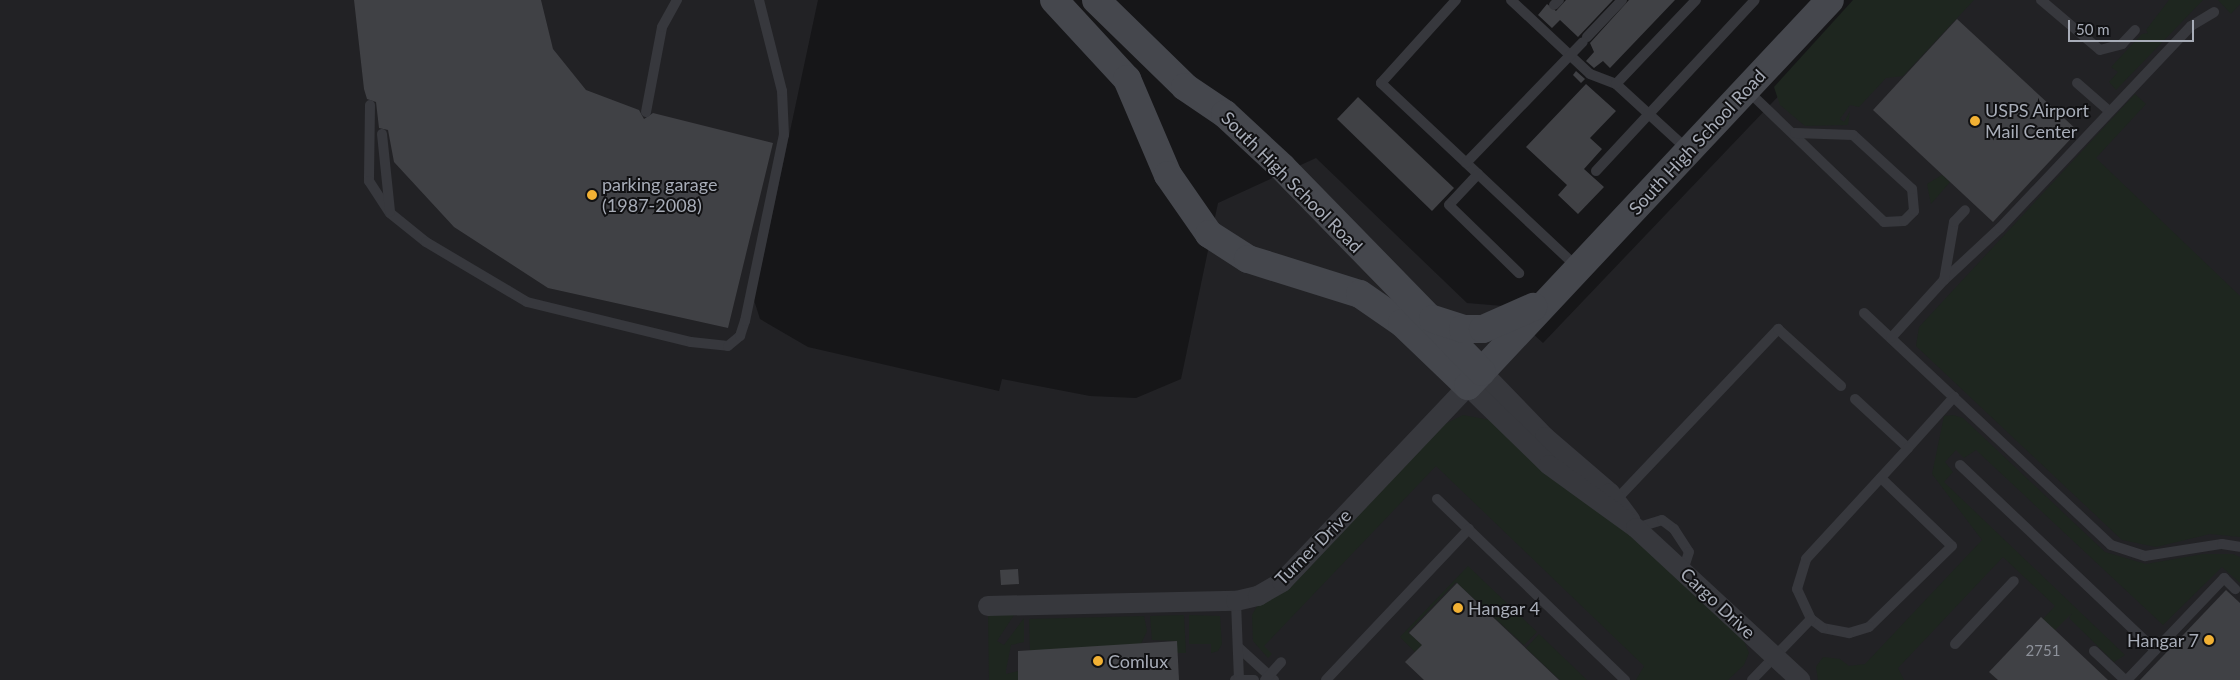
<!DOCTYPE html>
<html>
<head>
<meta charset="utf-8">
<style>
	body { margin:0 }
	#map { position:relative; width:2240px; height:680px; overflow:hidden; background:#161618; font-family:Lato,sans-serif }
	div>[style] { position:absolute }
	[style*='--x'] { left:calc(var(--x)*1px); top:calc(var(--y)*1px); width:calc(var(--w)*1px); rotate:calc(var(--a)*1deg) }
	.built>* { inset:0; background:#222225 }
	.green>* { inset:0; background:#1e261f }
	.building>* { inset:0; background:#404145 }
	.lane>* { height:10px; margin:-5px; padding:0 5px; transform-origin:5px; border-radius:5px; background:#37383d }
	.street>* { height:20px; margin:-10px; padding:0 10px; transform-origin:10px; border-radius:10px; background:#37383d }
	.secondary>* { height:28px; margin:-14px; padding:0 14px; transform-origin:14px; border-radius:14px; background:#45474d }
	.dots>* { width:14px; height:14px; translate:-50% -50%; box-sizing:border-box; border:2px solid #111113; border-radius:50% }
	span { translate:-50% -50%; white-space:nowrap; text-align:center; line-height:1.15; -webkit-text-stroke:4px #111113; paint-order:stroke }
	.number-label { font-size:15px; color:#8e929b }
	.number-label span { -webkit-text-stroke-width:0 }
	.poi-label { font-size:18px; color:#a8adb8 }
	.left { translate:0 -50%; text-align:left }
	.right { translate:-100% -50%; text-align:right }
	.street-label { font-size:18px; color:#a8adb8 }
	.scale { position:absolute; left:2068px; top:20px; width:126px; height:22px; box-sizing:border-box; border:2px solid #a8adb8; border-top:0; padding-left:6px; font-size:15px; line-height:18px; white-space:nowrap; color:#a8adb8; -webkit-text-stroke:4px #111113; paint-order:stroke }
</style>
</head>
<body>
<div id="map">
	<div class="built">
		<div style="clip-path:polygon(0 0,818px 0,754px 300px,760px 319px,808px 347px,999px 391px,1002px 379px,1090px 396px,1136px 398px,1181px 379px,1218px 203px,1316px 158px,1467px 303px,1503px 306px,1543px 343px,1870px 0,2240px 0,2240px 680px,0 680px)"></div>
	</div>
	<div class="green">
		<div style="clip-path:polygon(1853px 0,1974px 0,1903px 76px,1886px 78px,1859px 107px,1850px 105px,1840px 119px,1844px 122px,1850px 111px,1848px 125px,1805px 126px,1780px 105px,1774px 87px)"></div>
		<div style="clip-path:polygon(2169px 0,2203px 0,2116px 90px,2109px 82px,2118px 72px,2111px 67px,2142px 34px,2148px 33px,2146px 30px)"></div>
		<div style="clip-path:polygon(2218px 0,2240px 0,2240px 4px,2231px 14px)"></div>
		<div style="clip-path:polygon(2135px 94px,2146px 104px,2096px 158px,2240px 296px,2240px 537px,2210px 534px,2156px 547px,2122px 540px,1916px 346px,1919px 327px)"></div>
		<div style="clip-path:polygon(1942px 175px,1950px 182px,1931px 204px,1927px 184px)"></div>
		<div style="clip-path:polygon(1463px 415px,1490px 420px,1663px 563px,1744px 641px,1749px 653px,1744px 665px,1728px 680px,1636px 680px,1644px 666px,1436px 466px,1264px 646px,1272px 654px,1268px 658px,1253px 641px,1252px 615px,1257px 606px,1290px 588px,1445px 424px)"></div>
		<div style="clip-path:polygon(1953px 415px,1963px 418px,2105px 552px,2146px 564px,2203px 554px,2233px 554px,2240px 557px,2240px 583px,2222px 567px,2163px 625px,1976px 450px,1964px 458px,1956px 450px,1945px 462px,1953px 472px,1944px 482px,2125px 655px,2114px 662px,2069px 618px,2072px 613px,2055px 630px,2043px 619px,2055px 606px,2003px 557px,1898px 668px,1904px 680px,1818px 680px,1816px 667px,1823px 657px,1840px 659px,1849px 666px,1865px 664px,1982px 540px,1932px 474px,1944px 416px)"></div>
		<div style="clip-path:polygon(1468px 566px,1537px 632px,1524px 645px,1456px 582px,1408px 632px,1422px 645px,1415px 652px,1400px 637px)"></div>
		<div style="clip-path:polygon(988px 615px,1014px 615px,997px 641px,1004px 645px,1024px 618px,1024px 642px,1011px 645px,1006px 670px,1006px 674px,1018px 671px,1018px 680px,989px 680px)"></div>
		<div style="clip-path:polygon(1184px 615px,1186px 653px,1177px 653px,1176px 641px,1152px 640px,1150px 616px)"></div>
		<div style="clip-path:polygon(1189px 615px,1220px 616px,1222px 644px,1218px 651px,1211px 653px,1211px 644px,1189px 644px)"></div>
		<div style="clip-path:polygon(1144px 616px,1147px 631px,1141px 644px,1030px 651px,1029px 619px)"></div>
		<div style="clip-path:polygon(1539px 634px,1587px 680px,1560px 680px,1526px 648px)"></div>
	</div>
	<div class="building">
		<div style="clip-path:polygon(354px 0,541px 0,553px 49px,586px 90px,639px 110px,644px 119px,653px 113px,773px 143px,728px 328px,548px 288px,454px 227px,394px 162px,388px 130px,379px 128px,376px 102px,367px 99px,364px 89px)"></div>
		<div style="clip-path:polygon(1566px 0,1613px 0,1578px 37px,1560px 20px,1552px 28px,1538px 15px,1547px 4px,1556px 11px)"></div>
		<div style="clip-path:polygon(1629px 0,1675px 0,1610px 68px,1603px 61px,1594px 68px,1586px 61px,1594px 52px,1590px 43px)"></div>
		<div style="clip-path:polygon(1957px 19px,2078px 131px,1993px 222px,1873px 110px)"></div>
		<div style="clip-path:polygon(1576px 71px,1585px 79px,1581px 83px,1573px 75px)"></div>
		<div style="clip-path:polygon(1586px 84px,1616px 111px,1590px 138px,1602px 149px,1584px 169px,1604px 187px,1578px 214px,1558px 195px,1567px 185px,1526px 147px)"></div>
		<div style="clip-path:polygon(1358px 97px,1454px 188px,1432px 211px,1337px 119px)"></div>
		<div style="clip-path:polygon(1018px 569px,1019px 584px,1001px 585px,1000px 570px)"></div>
		<div style="clip-path:polygon(1457px 583px,1559px 680px,1424px 680px,1405px 662px,1422px 645px,1409px 633px)"></div>
		<div style="clip-path:polygon(2226px 590px,2240px 603px,2240px 680px,2140px 680px)"></div>
		<div style="clip-path:polygon(2041px 617px,2055px 630px,2108px 680px,1998px 680px,1989px 672px)"></div>
		<div style="clip-path:polygon(1177px 641px,1179px 680px,1018px 680px,1018px 651px)"></div>
	</div>
	<div class="lane">
		<div style="--x:1456;--y:0;--w:112;--a:132.1"></div>
		<div style="--x:1381;--y:83;--w:270;--a:43.2"></div>
		<div style="--x:1511;--y:0;--w:108;--a:43.1"></div>
		<div style="--x:1590;--y:74;--w:28;--a:21"></div>
		<div style="--x:2041;--y:0;--w:77;--a:40.3"></div>
		<div style="--x:2100;--y:50;--w:23;--a:-15"></div>
		<div style="--x:2122;--y:44;--w:19;--a:-47"></div>
		<div style="--x:1554;--y:5;--w:7;--a:-45"></div>
		<div style="--x:1587;--y:37;--w:51;--a:-46.6"></div>
		<div style="--x:2077;--y:83;--w:43;--a:41.2"></div>
		<div style="--x:1747;--y:90;--w:190;--a:43.9"></div>
		<div style="--x:1884;--y:222;--w:20;--a:-3"></div>
		<div style="--x:1904;--y:221;--w:14;--a:-45"></div>
		<div style="--x:1914;--y:211;--w:22;--a:-95"></div>
		<div style="--x:1912;--y:189;--w:80;--a:-137.5"></div>
		<div style="--x:1853;--y:135;--w:58;--a:-178"></div>
		<div style="--x:370;--y:105;--w:76;--a:90.8"></div>
		<div style="--x:369;--y:181;--w:38;--a:57"></div>
		<div style="--x:390;--y:213;--w:46;--a:38.9"></div>
		<div style="--x:426;--y:242;--w:117;--a:30.7"></div>
		<div style="--x:527;--y:302;--w:169;--a:13.7"></div>
		<div style="--x:691;--y:342;--w:37;--a:6"></div>
		<div style="--x:728;--y:346;--w:16;--a:-40"></div>
		<div style="--x:740;--y:336;--w:16;--a:-72"></div>
		<div style="--x:745;--y:321;--w:190;--a:-78.2"></div>
		<div style="--x:784;--y:135;--w:44;--a:-92.6"></div>
		<div style="--x:782;--y:91;--w:94;--a:-104.2"></div>
		<div style="--x:646;--y:112;--w:86;--a:-79.3"></div>
		<div style="--x:662;--y:27;--w:31;--a:-61"></div>
		<div style="--x:382;--y:134;--w:78;--a:84.1"></div>
		<div style="--x:1688;--y:150;--w:98;--a:-137.5"></div>
		<div style="--x:1616;--y:84;--w:116;--a:-46.4"></div>
		<div style="--x:1466;--y:163;--w:168;--a:-46"></div>
		<div style="--x:1596;--y:171;--w:233;--a:-47.1"></div>
		<div style="--x:1478;--y:174;--w:42;--a:133.1"></div>
		<div style="--x:1449;--y:205;--w:98;--a:44.2"></div>
		<div style="--x:1944;--y:280;--w:76;--a:-42.9"></div>
		<div style="--x:2000;--y:228;--w:278;--a:-46.6"></div>
		<div style="--x:2191;--y:26;--w:27;--a:-31"></div>
		<div style="--x:1864;--y:313;--w:339;--a:43.2"></div>
		<div style="--x:2111;--y:545;--w:36;--a:18"></div>
		<div style="--x:2145;--y:556;--w:78;--a:-8.9"></div>
		<div style="--x:2222;--y:544;--w:18;--a:9"></div>
		<div style="--x:1891;--y:338;--w:79;--a:-47.6"></div>
		<div style="--x:1944;--y:280;--w:59;--a:-80.2"></div>
		<div style="--x:1954;--y:222;--w:16;--a:-47"></div>
		<div style="--x:1855;--y:399;--w:72;--a:42.8"></div>
		<div style="--x:1908;--y:448;--w:69;--a:-48"></div>
		<div style="--x:1960;--y:465;--w:269;--a:43.5"></div>
		<div style="--x:1881;--y:478;--w:98;--a:43.8"></div>
		<div style="--x:1952;--y:546;--w:116;--a:135.7"></div>
		<div style="--x:1869;--y:627;--w:21;--a:163"></div>
		<div style="--x:1849;--y:633;--w:26;--a:-169"></div>
		<div style="--x:1823;--y:628;--w:15;--a:-143"></div>
		<div style="--x:1811;--y:619;--w:33;--a:-115"></div>
		<div style="--x:1797;--y:589;--w:31;--a:-73"></div>
		<div style="--x:1806;--y:559;--w:151;--a:-47.4"></div>
		<div style="--x:1437;--y:499;--w:261;--a:43.9"></div>
		<div style="--x:1616;--y:500;--w:236;--a:-46.5"></div>
		<div style="--x:1778;--y:329;--w:85;--a:42.1"></div>
		<div style="--x:1636;--y:528;--w:27;--a:-17"></div>
		<div style="--x:1662;--y:520;--w:15;--a:37"></div>
		<div style="--x:1674;--y:529;--w:27;--a:57"></div>
		<div style="--x:1689;--y:552;--w:19;--a:108"></div>
		<div style="--x:1955;--y:644;--w:86;--a:-46.9"></div>
		<div style="--x:1238;--y:647;--w:49;--a:42.5"></div>
		<div style="--x:2094;--y:651;--w:42;--a:43.1"></div>
		<div style="--x:1235;--y:680;--w:4;--a:0"></div>
		<div style="--x:1239;--y:680;--w:79;--a:-92.2"></div>
		<div style="--x:1239;--y:680;--w:15;--a:0"></div>
		<div style="--x:1265;--y:680;--w:24;--a:-48"></div>
		<div style="--x:1326;--y:680;--w:208;--a:-46.6"></div>
		<div style="--x:1752;--y:680;--w:85;--a:-46"></div>
		<div style="--x:2127;--y:680;--w:141;--a:-46.4"></div>
		<div style="--x:2224;--y:578;--w:16;--a:45"></div>
	</div>
	<div class="street">
		<div style="--x:1482;--y:372;--w:91;--a:45.9"></div>
		<div style="--x:1545;--y:437;--w:86;--a:40.7"></div>
		<div style="--x:1610;--y:493;--w:34;--a:53"></div>
		<div style="--x:988;--y:606;--w:248;--a:-1.2"></div>
		<div style="--x:1236;--y:601;--w:23;--a:-13"></div>
		<div style="--x:1258;--y:596;--w:28;--a:-30"></div>
		<div style="--x:1282;--y:582;--w:270;--a:-46.5"></div>
		<div style="--x:1468;--y:386;--w:113;--a:44.3"></div>
		<div style="--x:1549;--y:465;--w:107;--a:35.9"></div>
		<div style="--x:1636;--y:528;--w:224;--a:42.8"></div>
	</div>
	<div class="secondary">
		<div style="--x:1054;--y:0;--w:108;--a:47.3"></div>
		<div style="--x:1127;--y:79;--w:104;--a:66.9"></div>
		<div style="--x:1168;--y:175;--w:72;--a:55.2"></div>
		<div style="--x:1209;--y:234;--w:46;--a:32.7"></div>
		<div style="--x:1248;--y:259;--w:117;--a:17.4"></div>
		<div style="--x:1360;--y:294;--w:51;--a:34.6"></div>
		<div style="--x:1402;--y:323;--w:91;--a:43.7"></div>
		<div style="--x:1468;--y:386;--w:529;--a:-46.84"></div>
		<div style="--x:1096;--y:0;--w:124;--a:44.3"></div>
		<div style="--x:1185;--y:87;--w:48;--a:34"></div>
		<div style="--x:1225;--y:114;--w:78;--a:42.9"></div>
		<div style="--x:1282;--y:167;--w:286;--a:45.7"></div>
		<div style="--x:1433;--y:319;--w:32;--a:18"></div>
		<div style="--x:1463;--y:329;--w:20;--a:0"></div>
		<div style="--x:1483;--y:329;--w:55;--a:-23.7"></div>
	</div>
	<div class="dots">
		<div style="left:1975px;top:121px;background:#f2b134"></div>
		<div style="left:592px;top:195px;background:#f2b134"></div>
		<div style="left:1458px;top:608px;background:#f2b134"></div>
		<div style="left:2209px;top:640px;background:#f2b134"></div>
		<div style="left:1098px;top:661px;background:#f2b134"></div>
	</div>
	<div class="number-label">
		<span style="left:2043px;top:651px">2751</span>
	</div>
	<div class="poi-label">
		<span class="left" style="left:1985px;top:121px">USPS Airport<br>Mail Center</span>
		<span class="left" style="left:602px;top:195px">parking garage<br>(1987-2008)</span>
		<span class="left" style="left:1468px;top:608px">Hangar 4</span>
		<span class="right" style="left:2199px;top:640px">Hangar 7</span>
		<span class="left" style="left:1108px;top:661px">Comlux</span>
	</div>
	<div class="street-label">
		<span style="left:1697px;top:142px;rotate:-47deg">South High School Road</span>
		<span style="left:1292px;top:182px;rotate:45deg">South High School Road</span>
		<span style="left:1313px;top:547px;rotate:-45deg">Turner Drive</span>
		<span style="left:1718px;top:603px;rotate:43deg">Cargo Drive</span>
	</div>
	<div class="scale">50 m</div>
</div>
</body>
</html>
